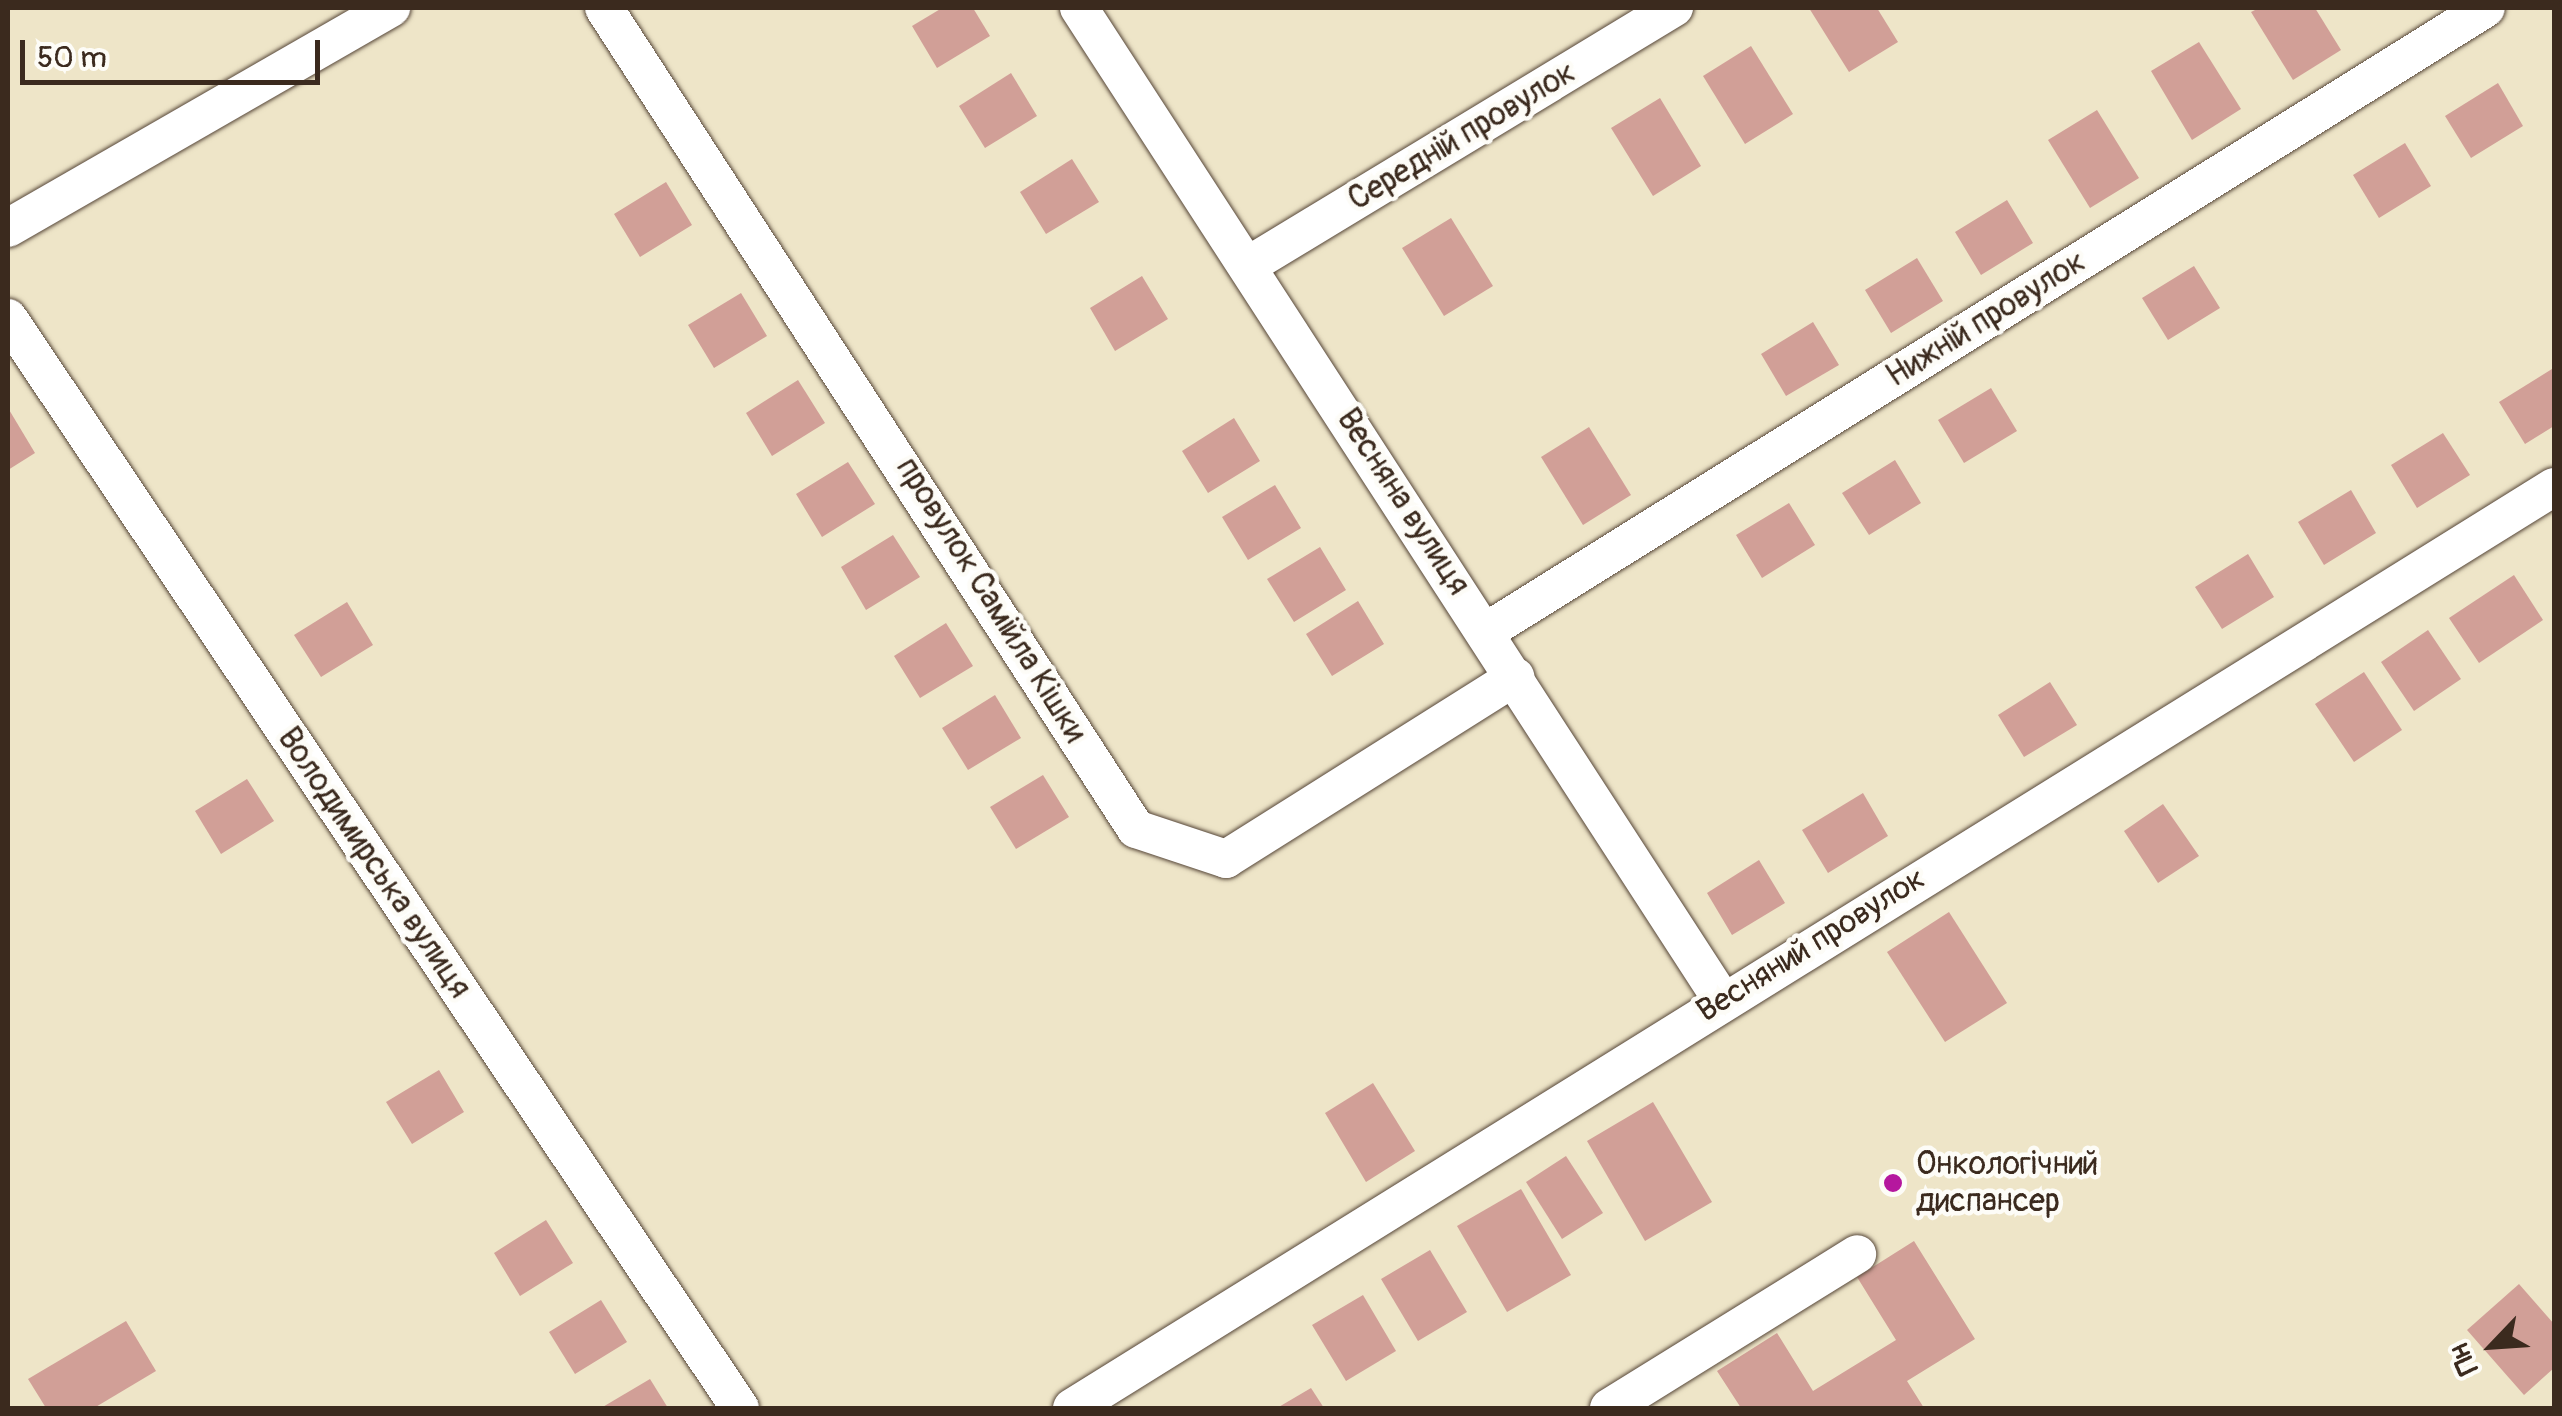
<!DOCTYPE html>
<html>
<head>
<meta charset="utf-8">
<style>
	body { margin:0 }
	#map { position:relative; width:2562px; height:1416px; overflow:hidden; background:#eee5c8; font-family:Pangolin,sans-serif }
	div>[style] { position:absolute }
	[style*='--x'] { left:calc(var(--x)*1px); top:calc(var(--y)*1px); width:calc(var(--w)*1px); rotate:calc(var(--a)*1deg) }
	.building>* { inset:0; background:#d19f97 }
	.roads { filter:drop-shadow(0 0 2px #564638) drop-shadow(0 0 2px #564638) }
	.minor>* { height:38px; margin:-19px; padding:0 19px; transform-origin:19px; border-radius:19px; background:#fff }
	.dots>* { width:28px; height:28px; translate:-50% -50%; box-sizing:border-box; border:5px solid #fdfcf7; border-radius:50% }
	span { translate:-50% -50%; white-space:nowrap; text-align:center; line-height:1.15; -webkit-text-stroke:9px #fdfcf7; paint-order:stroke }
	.street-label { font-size:32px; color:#3b2a1e }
	.poi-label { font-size:32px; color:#3b2a1e }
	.left { translate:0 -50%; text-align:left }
	.frame { position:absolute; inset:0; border:10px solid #3b2a1e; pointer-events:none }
	.north { position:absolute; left:2442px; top:1296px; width:100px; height:100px; -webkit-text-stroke:8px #fdfcf7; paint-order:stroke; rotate:245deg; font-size:28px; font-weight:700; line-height:40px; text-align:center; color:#3b2a1e }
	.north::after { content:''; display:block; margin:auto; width:35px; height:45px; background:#3b2a1e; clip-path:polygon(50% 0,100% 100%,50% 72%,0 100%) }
	.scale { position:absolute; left:20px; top:40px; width:300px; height:45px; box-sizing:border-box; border:5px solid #3b2a1e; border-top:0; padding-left:12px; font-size:30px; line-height:35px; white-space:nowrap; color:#3b2a1e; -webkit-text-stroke:8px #fdfcf7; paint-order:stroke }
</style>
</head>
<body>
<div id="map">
	<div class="building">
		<div style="clip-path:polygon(942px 8px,973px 8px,990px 36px,937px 68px,912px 26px)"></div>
		<div style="clip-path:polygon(1809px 8px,1877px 8px,1898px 42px,1849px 72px)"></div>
		<div style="clip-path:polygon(2259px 8px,2315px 8px,2341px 50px,2293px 80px,2251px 12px)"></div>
		<div style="clip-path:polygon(2199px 42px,2241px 109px,2192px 140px,2151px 71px)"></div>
		<div style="clip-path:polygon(1751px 46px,1793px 114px,1745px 144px,1703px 76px)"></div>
		<div style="clip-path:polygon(1011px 73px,1037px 116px,985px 148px,959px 106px)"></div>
		<div style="clip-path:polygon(2498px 83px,2523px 126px,2471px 158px,2445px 116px)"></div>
		<div style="clip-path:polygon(1660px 98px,1701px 166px,1653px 196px,1611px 128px)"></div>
		<div style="clip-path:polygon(2097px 110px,2139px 178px,2090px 208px,2048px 140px)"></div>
		<div style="clip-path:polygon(2405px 143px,2431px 186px,2379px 218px,2353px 175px)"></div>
		<div style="clip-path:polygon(1072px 159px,1099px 202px,1046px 234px,1020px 192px)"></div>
		<div style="clip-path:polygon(666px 182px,692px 225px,640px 257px,614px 214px)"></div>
		<div style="clip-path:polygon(2007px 200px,2033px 243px,1981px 275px,1955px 232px)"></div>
		<div style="clip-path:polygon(1451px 218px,1493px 286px,1444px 316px,1402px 248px)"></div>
		<div style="clip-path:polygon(1917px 258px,1943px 301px,1891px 333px,1865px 290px)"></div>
		<div style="clip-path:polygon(2194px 266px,2220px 308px,2168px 340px,2142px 298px)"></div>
		<div style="clip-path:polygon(1142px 276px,1168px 319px,1115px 351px,1090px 308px)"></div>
		<div style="clip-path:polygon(741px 293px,767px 336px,714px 368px,688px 325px)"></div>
		<div style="clip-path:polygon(1813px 322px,1839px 365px,1786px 396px,1761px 354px)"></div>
		<div style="clip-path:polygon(2552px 369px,2554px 426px,2525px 444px,2499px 402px)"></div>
		<div style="clip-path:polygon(798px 380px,825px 423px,772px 456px,746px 413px)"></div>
		<div style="clip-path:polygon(1991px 388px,2017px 431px,1964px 463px,1938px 420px)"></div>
		<div style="clip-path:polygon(8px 408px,35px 453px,8px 470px)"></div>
		<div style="clip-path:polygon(1234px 418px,1260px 461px,1208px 493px,1182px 451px)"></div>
		<div style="clip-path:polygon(1589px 427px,1631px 495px,1583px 525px,1541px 457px)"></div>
		<div style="clip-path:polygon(2443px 433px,2470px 475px,2417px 508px,2391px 465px)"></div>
		<div style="clip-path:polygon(1895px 460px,1921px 503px,1869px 535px,1842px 493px)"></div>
		<div style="clip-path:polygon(848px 462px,875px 504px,822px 537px,796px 494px)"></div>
		<div style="clip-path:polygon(1275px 485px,1301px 528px,1248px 560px,1222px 517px)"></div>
		<div style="clip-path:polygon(2351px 490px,2376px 533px,2324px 565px,2298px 522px)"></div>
		<div style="clip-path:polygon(1789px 503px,1815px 545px,1762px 578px,1736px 535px)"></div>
		<div style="clip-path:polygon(893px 535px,920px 577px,866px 610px,841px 567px)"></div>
		<div style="clip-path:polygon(1320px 547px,1346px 590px,1294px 622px,1267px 579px)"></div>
		<div style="clip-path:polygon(2248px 554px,2274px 597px,2222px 629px,2195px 587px)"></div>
		<div style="clip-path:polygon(2514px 575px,2543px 620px,2479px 663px,2449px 618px)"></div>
		<div style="clip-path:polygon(1358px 601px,1384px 644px,1332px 676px,1306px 634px)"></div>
		<div style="clip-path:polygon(347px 602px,373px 645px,321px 677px,294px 635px)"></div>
		<div style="clip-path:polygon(946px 623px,973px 666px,920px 698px,894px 656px)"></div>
		<div style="clip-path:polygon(2428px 630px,2461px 679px,2414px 711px,2381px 662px)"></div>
		<div style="clip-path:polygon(2364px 672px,2402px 730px,2354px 762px,2315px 704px)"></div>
		<div style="clip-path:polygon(2050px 682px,2077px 725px,2024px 757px,1998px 715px)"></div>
		<div style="clip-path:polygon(995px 695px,1021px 738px,968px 770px,942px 728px)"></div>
		<div style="clip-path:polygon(1043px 775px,1069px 817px,1016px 849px,990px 807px)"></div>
		<div style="clip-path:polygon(247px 779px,274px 821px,221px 854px,195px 811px)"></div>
		<div style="clip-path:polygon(1863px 793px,1888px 836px,1828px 873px,1802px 830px)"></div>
		<div style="clip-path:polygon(2163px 804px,2199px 856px,2158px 883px,2124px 831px)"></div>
		<div style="clip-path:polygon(1759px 860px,1785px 903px,1732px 935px,1707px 893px)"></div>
		<div style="clip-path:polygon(1949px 912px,2007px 1003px,1945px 1042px,1887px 952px)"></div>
		<div style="clip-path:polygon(439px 1070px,464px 1112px,412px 1144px,386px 1102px)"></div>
		<div style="clip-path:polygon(1373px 1083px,1415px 1151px,1366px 1182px,1325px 1113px)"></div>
		<div style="clip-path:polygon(1653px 1102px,1712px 1202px,1645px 1241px,1587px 1141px)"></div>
		<div style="clip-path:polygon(1566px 1156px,1603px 1213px,1562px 1239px,1526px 1182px)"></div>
		<div style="clip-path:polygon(1521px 1189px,1571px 1275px,1507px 1312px,1457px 1226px)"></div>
		<div style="clip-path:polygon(546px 1220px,573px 1263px,520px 1296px,494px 1253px)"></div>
		<div style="clip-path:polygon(1914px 1241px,1975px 1339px,1907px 1381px,1924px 1408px,1741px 1408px,1717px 1371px,1777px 1333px,1813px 1391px,1896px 1340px,1857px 1277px)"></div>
		<div style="clip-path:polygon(1430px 1250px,1467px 1312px,1418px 1341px,1381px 1279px)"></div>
		<div style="clip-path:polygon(2519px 1284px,2554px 1324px,2554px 1368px,2524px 1395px,2467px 1330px)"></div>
		<div style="clip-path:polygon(1363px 1295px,1396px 1351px,1346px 1381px,1312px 1325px)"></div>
		<div style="clip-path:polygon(601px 1300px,627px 1342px,575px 1374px,549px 1332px)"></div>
		<div style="clip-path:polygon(126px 1321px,156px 1371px,94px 1408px,46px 1408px,28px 1379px)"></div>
		<div style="clip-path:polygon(650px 1379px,668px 1408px,601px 1408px)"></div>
		<div style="clip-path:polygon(1311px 1388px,1324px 1408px,1277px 1408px)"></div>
	</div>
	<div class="roads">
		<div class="minor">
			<div style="--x:604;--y:8;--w:978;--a:57.06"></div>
			<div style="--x:1136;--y:829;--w:95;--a:18.4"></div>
			<div style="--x:1226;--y:859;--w:342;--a:-32.2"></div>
			<div style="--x:1079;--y:8;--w:1182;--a:57.05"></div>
			<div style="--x:8;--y:228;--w:442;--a:-29.9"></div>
			<div style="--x:1249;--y:265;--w:497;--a:-31.2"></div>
			<div style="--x:8;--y:318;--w:1313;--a:56.12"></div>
			<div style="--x:1487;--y:631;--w:1177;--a:-31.95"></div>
			<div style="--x:1072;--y:1408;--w:1745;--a:-31.86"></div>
			<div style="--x:1609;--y:1408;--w:292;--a:-31.8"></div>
		</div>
	</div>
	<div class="dots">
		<div style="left:1893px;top:1183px;background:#b5179e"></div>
	</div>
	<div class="street-label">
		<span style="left:1462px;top:136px;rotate:-31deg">Середній провулок</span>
		<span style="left:1986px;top:319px;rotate:-32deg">Нижній провулок</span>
		<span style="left:1403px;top:502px;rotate:57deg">Весняна вулиця</span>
		<span style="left:991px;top:600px;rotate:58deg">провулок Самійла Кішки</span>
		<span style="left:374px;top:863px;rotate:56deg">Володимирська вулиця</span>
		<span style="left:1811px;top:945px;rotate:-32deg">Весняний провулок</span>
	</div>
	<div class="poi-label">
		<span class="left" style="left:1916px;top:1183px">Онкологічний<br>диспансер</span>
	</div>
	<div class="frame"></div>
	<div class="north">Пн</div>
	<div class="scale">50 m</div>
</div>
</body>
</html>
